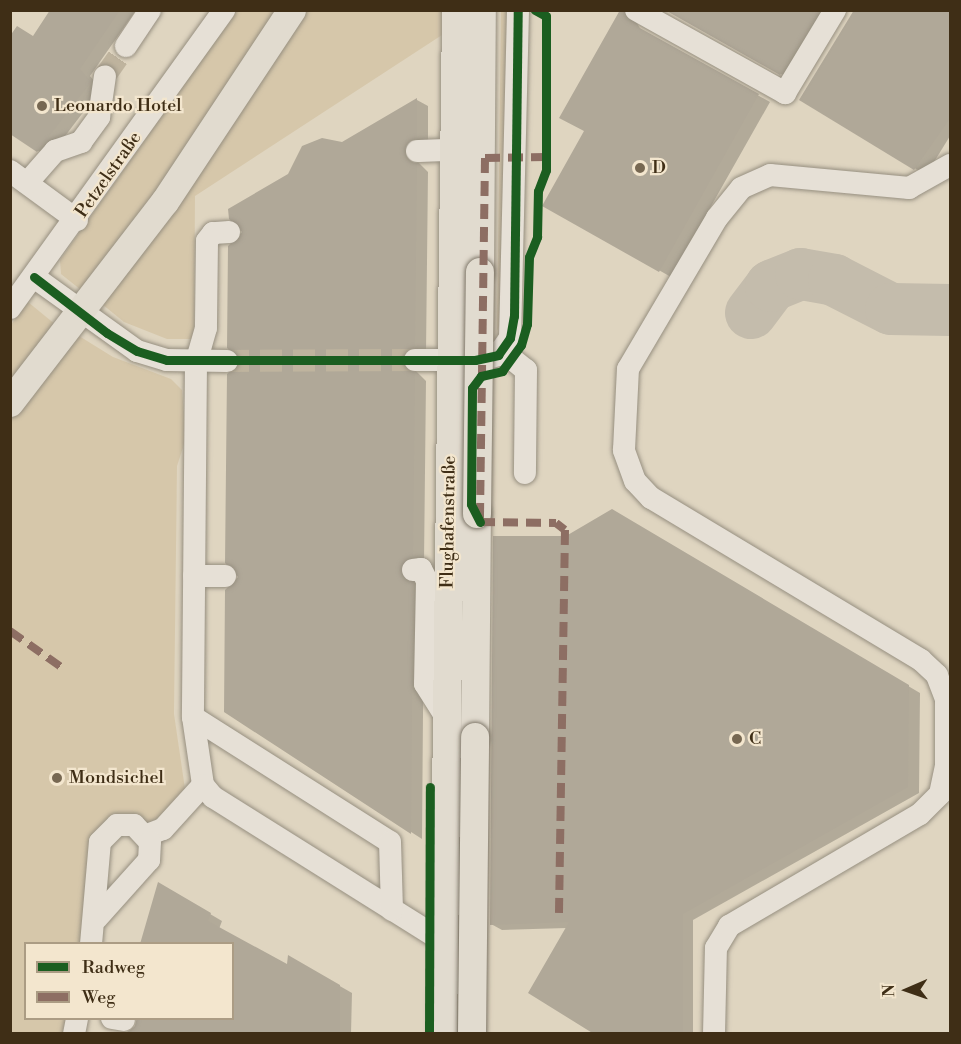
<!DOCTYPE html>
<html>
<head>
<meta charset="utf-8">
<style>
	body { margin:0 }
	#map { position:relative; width:961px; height:1044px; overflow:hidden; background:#dfd5c0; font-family:"Libre Bodoni",serif }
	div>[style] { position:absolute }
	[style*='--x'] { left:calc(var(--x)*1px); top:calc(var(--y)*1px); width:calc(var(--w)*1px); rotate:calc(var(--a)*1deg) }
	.green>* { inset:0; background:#d6c7aa }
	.shadow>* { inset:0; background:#0003 }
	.taxiway>* { height:52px; margin:-26px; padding:0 26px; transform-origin:26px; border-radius:26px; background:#c4bcac }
	.building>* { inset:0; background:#b0a898 }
	.minor-tunnel>* { height:22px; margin-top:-11px; transform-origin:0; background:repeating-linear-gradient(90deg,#bfb49e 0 22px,transparent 0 33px) }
	.roads { filter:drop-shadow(0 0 2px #968f80) drop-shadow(0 0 2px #968f80) }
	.minor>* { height:22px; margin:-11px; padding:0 11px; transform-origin:11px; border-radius:11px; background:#e6e0d6 }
	.major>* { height:28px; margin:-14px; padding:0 14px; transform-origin:14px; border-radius:14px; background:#e1dbcf }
	.bridges { filter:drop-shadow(0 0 2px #80786a) drop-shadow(0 0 2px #80786a) }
	.major-bridge>* { height:28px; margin:-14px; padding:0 14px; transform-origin:14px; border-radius:14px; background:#e1dbcf }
	.quiet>* { height:8px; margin-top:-4px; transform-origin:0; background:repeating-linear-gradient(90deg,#8d6e63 0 15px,transparent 0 23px) }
	.cycleway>* { height:9px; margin:-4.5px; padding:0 4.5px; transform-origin:4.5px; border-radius:4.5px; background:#1b5e20 }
	.dots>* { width:16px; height:16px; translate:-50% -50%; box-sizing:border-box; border:3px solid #f3e6ce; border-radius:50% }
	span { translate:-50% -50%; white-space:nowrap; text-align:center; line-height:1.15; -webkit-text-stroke:4.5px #f3e6ce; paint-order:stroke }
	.poi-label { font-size:18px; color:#3f2e16 }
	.left { translate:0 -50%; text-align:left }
	.street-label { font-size:18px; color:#3f2e16 }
	.frame { position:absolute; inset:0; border:12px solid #3f2e16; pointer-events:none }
	.legend { position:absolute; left:24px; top:942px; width:210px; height:78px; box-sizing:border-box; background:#f3e6ce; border:2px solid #ab9c84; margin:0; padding:8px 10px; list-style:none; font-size:18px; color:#3f2e16 }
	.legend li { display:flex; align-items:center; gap:12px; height:30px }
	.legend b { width:30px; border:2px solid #ab9c84 }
	.north { position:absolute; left:877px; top:960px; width:60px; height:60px; -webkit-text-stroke:4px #f3e6ce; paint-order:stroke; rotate:268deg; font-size:16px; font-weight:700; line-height:24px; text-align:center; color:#3f2e16 }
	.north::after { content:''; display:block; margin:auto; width:21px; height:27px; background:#3f2e16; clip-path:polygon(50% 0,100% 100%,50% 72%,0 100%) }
</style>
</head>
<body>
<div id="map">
	<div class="green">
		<div style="clip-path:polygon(508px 10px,503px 317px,497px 331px,501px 11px)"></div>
		<div style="clip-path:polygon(236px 11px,280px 11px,184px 158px,81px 290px,61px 274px,60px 260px)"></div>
		<div style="clip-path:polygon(303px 11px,443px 11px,442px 35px,195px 196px,194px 339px,167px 339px,124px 322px,102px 304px)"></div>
		<div style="clip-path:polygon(28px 302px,56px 325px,10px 384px,10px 326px)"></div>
		<div style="clip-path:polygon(79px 336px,113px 357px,171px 379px,182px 390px,186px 438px,177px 466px,174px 714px,185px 789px,165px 814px,149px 823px,118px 816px,81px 943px,26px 944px,26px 1018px,66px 1019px,64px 1033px,11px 1033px,10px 421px)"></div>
	</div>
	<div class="shadow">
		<div style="clip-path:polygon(52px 10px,136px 10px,90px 76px,101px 89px,49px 157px,37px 150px,34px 37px)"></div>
		<div style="clip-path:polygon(622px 10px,637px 10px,634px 18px,641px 30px,770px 102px,671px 277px,544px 205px,586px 131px,561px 117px)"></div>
		<div style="clip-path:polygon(667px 10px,834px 10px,792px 80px)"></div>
		<div style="clip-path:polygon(950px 10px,950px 136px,926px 175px,801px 100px)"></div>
		<div style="clip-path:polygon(417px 100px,428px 106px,428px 144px,414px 158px,428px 172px,426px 353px,412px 367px,426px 381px,424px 563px,410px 578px,424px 591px,422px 839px,225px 712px,241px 577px,343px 144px)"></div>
		<div style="clip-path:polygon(612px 511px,920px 693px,919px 793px,693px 920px,693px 1034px,597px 1034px,567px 928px,502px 930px,491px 924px,567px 537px)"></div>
		<div style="clip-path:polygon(159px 884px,222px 921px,219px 929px,289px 967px,289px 957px,352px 993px,351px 1034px,125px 1034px,139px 1023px,136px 1018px,232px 1018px,232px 944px)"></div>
	</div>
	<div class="taxiway">
		<div style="--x:751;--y:313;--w:34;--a:-53"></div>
		<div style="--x:771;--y:286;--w:32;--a:-22"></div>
		<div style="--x:801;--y:274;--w:34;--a:10"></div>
		<div style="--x:834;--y:280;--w:64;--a:27"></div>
		<div style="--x:891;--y:309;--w:59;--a:1"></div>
	</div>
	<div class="building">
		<div style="clip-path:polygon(50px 10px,120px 10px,80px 69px,91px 82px,37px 152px,10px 134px,10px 36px,17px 26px,33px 36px)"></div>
		<div style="clip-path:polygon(620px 10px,629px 22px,759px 94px,659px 272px,542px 206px,584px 131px,559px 118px)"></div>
		<div style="clip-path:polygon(665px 10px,819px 10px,780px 75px)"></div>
		<div style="clip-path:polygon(854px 10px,951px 10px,951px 117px,914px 170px,799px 100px)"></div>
		<div style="clip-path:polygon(417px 98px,417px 137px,404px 151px,417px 164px,415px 346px,402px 359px,415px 373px,413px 556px,400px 571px,413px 583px,411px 834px,224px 712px,225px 590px,238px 577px,225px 563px,227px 374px,240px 361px,227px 348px,228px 246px,242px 232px,229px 219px,228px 209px,288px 174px,302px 146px,322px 138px,342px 142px)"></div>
		<div style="clip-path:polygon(612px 509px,909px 685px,908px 787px,683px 914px,683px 1034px,594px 1034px,528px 993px,569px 922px,490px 925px,493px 536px,566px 536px)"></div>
		<div style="clip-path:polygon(158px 882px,211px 913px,208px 921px,287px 964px,288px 955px,340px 985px,340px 1034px,122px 1034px,134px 1029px,137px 1018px,232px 1018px,232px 944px,140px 944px)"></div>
	</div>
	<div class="minor-tunnel">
		<div style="--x:105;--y:76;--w:37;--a:-55"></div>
		<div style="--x:227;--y:361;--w:188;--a:-0.3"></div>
	</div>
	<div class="roads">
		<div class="minor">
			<div style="--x:636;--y:10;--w:171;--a:29.1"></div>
			<div style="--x:785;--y:93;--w:97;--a:-58.9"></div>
			<div style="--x:126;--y:46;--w:43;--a:-56.3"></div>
			<div style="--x:417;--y:151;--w:37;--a:-2"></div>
			<div style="--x:10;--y:171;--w:83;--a:36.2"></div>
			<div style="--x:27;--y:183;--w:43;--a:-48.8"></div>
			<div style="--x:55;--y:151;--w:28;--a:-19"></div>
			<div style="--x:81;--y:142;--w:31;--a:-54"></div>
			<div style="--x:99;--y:117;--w:41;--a:-81.7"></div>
			<div style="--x:229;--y:232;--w:16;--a:176"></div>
			<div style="--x:213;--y:233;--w:10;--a:127"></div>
			<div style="--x:207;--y:241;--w:87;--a:90.7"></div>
			<div style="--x:206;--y:328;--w:35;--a:106"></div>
			<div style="--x:196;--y:362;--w:355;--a:90.5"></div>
			<div style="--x:193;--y:717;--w:69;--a:81.6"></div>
			<div style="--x:203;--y:785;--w:16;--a:50"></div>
			<div style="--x:213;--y:797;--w:273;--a:32.1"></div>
			<div style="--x:34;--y:277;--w:127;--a:35.7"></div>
			<div style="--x:137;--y:351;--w:31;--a:17"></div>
			<div style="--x:167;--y:360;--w:60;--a:1"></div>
			<div style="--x:10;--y:308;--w:367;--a:-54.3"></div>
			<div style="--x:501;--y:350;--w:32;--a:39"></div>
			<div style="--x:526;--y:370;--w:103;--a:90.6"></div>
			<div style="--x:415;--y:360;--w:67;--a:0"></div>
			<div style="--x:482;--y:360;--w:17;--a:-17"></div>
			<div style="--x:498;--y:355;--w:21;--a:-55"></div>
			<div style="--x:510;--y:338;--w:328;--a:-88.6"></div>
			<div style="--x:413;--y:570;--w:8;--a:-7"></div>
			<div style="--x:421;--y:569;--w:13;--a:63"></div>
			<div style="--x:427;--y:581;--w:103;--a:91.1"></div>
			<div style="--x:425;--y:684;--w:41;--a:57.8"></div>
			<div style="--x:194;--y:576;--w:31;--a:0"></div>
			<div style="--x:193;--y:717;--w:233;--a:32.4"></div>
			<div style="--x:390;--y:842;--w:68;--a:88.3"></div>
			<div style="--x:147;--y:835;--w:17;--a:-21"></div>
			<div style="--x:163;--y:829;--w:59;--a:-47.7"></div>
			<div style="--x:91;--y:944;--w:102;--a:-85"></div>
			<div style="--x:100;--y:842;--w:24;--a:-45"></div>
			<div style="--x:117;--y:825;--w:17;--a:0"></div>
			<div style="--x:134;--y:825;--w:23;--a:47"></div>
			<div style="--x:150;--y:842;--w:18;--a:93"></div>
			<div style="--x:149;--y:860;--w:78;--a:131.9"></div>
			<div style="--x:112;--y:1018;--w:12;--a:9"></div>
			<div style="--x:74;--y:1034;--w:16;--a:-79"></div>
			<div style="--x:714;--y:1034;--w:86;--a:-88.7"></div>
			<div style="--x:716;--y:948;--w:26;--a:-59"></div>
			<div style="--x:729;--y:926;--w:221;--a:-30.4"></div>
			<div style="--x:920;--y:814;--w:28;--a:-45"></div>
			<div style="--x:940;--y:794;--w:29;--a:-78"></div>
			<div style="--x:946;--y:766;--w:67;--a:-90"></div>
			<div style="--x:946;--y:699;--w:26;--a:-111"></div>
			<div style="--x:937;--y:675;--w:22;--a:-137"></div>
			<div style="--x:921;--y:660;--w:315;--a:-149"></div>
			<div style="--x:651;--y:498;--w:23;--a:-133"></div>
			<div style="--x:635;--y:481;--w:33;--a:-110"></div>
			<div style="--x:624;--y:450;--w:81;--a:-87.2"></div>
			<div style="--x:628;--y:369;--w:175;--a:-59.5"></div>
			<div style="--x:717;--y:218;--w:38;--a:-51"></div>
			<div style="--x:741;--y:188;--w:32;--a:-24"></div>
			<div style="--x:770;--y:175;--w:140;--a:5.3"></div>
			<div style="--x:909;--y:188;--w:47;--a:-29.3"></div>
		</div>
		<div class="major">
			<div style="--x:480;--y:272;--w:262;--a:-89.6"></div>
			<div style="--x:10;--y:403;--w:254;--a:-52.4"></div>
			<div style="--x:165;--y:202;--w:230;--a:-56.5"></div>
			<div style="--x:475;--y:737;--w:223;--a:-89.5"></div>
			<div style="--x:443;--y:1034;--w:1024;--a:-89.27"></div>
		</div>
	</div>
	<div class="bridges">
		<div class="major-bridge">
			<div style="--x:477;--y:514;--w:242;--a:-89.3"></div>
			<div style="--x:472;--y:1034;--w:297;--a:-89.4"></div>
		</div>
	</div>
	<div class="quiet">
		<div style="--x:546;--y:157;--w:61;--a:179.1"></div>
		<div style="--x:485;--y:158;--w:364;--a:90.8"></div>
		<div style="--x:480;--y:522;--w:76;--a:0.8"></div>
		<div style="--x:556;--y:523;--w:11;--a:38"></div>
		<div style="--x:565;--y:530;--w:389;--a:90.9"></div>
		<div style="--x:10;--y:631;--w:66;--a:35.1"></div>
	</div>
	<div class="cycleway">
		<div style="--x:34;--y:277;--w:92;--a:37.5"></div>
		<div style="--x:107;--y:333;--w:35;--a:31"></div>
		<div style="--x:137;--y:351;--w:31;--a:17"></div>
		<div style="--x:167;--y:360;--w:308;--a:0"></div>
		<div style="--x:475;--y:360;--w:24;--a:-12"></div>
		<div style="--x:498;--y:355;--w:21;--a:-55"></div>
		<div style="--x:510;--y:338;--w:22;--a:-80"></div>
		<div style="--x:514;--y:316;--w:306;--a:-89.3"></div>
		<div style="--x:480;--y:522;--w:20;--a:-117"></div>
		<div style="--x:471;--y:504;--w:116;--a:-89.5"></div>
		<div style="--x:472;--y:388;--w:15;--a:-53"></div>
		<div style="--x:481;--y:376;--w:22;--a:-13"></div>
		<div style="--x:502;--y:371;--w:32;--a:-54"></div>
		<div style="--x:521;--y:345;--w:22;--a:-74"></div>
		<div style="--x:527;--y:324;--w:67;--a:-88.3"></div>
		<div style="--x:529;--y:257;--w:22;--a:-68"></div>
		<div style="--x:537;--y:237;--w:46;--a:-88.8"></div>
		<div style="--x:538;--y:191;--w:22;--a:-69"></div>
		<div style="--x:546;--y:170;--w:154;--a:-90"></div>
		<div style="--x:546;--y:16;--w:13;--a:-151"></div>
		<div style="--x:429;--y:1034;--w:247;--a:-89.8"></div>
	</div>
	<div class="dots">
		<div style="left:42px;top:106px;background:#776852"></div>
		<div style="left:640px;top:168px;background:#776852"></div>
		<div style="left:737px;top:739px;background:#776852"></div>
		<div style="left:57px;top:778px;background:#776852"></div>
	</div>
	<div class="poi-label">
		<span class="left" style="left:54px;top:106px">Leonardo Hotel</span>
		<span class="left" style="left:652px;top:168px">D</span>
		<span class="left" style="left:749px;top:739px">C</span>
		<span class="left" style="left:69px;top:778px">Mondsichel</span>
	</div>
	<div class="street-label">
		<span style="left:109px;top:175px;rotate:-55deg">Petzelstraße</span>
		<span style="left:449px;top:522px;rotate:-89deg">Flughafenstraße</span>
	</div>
	<div class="frame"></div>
	<ul class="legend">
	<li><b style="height:8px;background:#1b5e20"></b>Radweg</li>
	<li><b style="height:8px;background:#8d6e63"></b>Weg</li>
	</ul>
	<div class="north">N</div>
</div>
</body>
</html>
